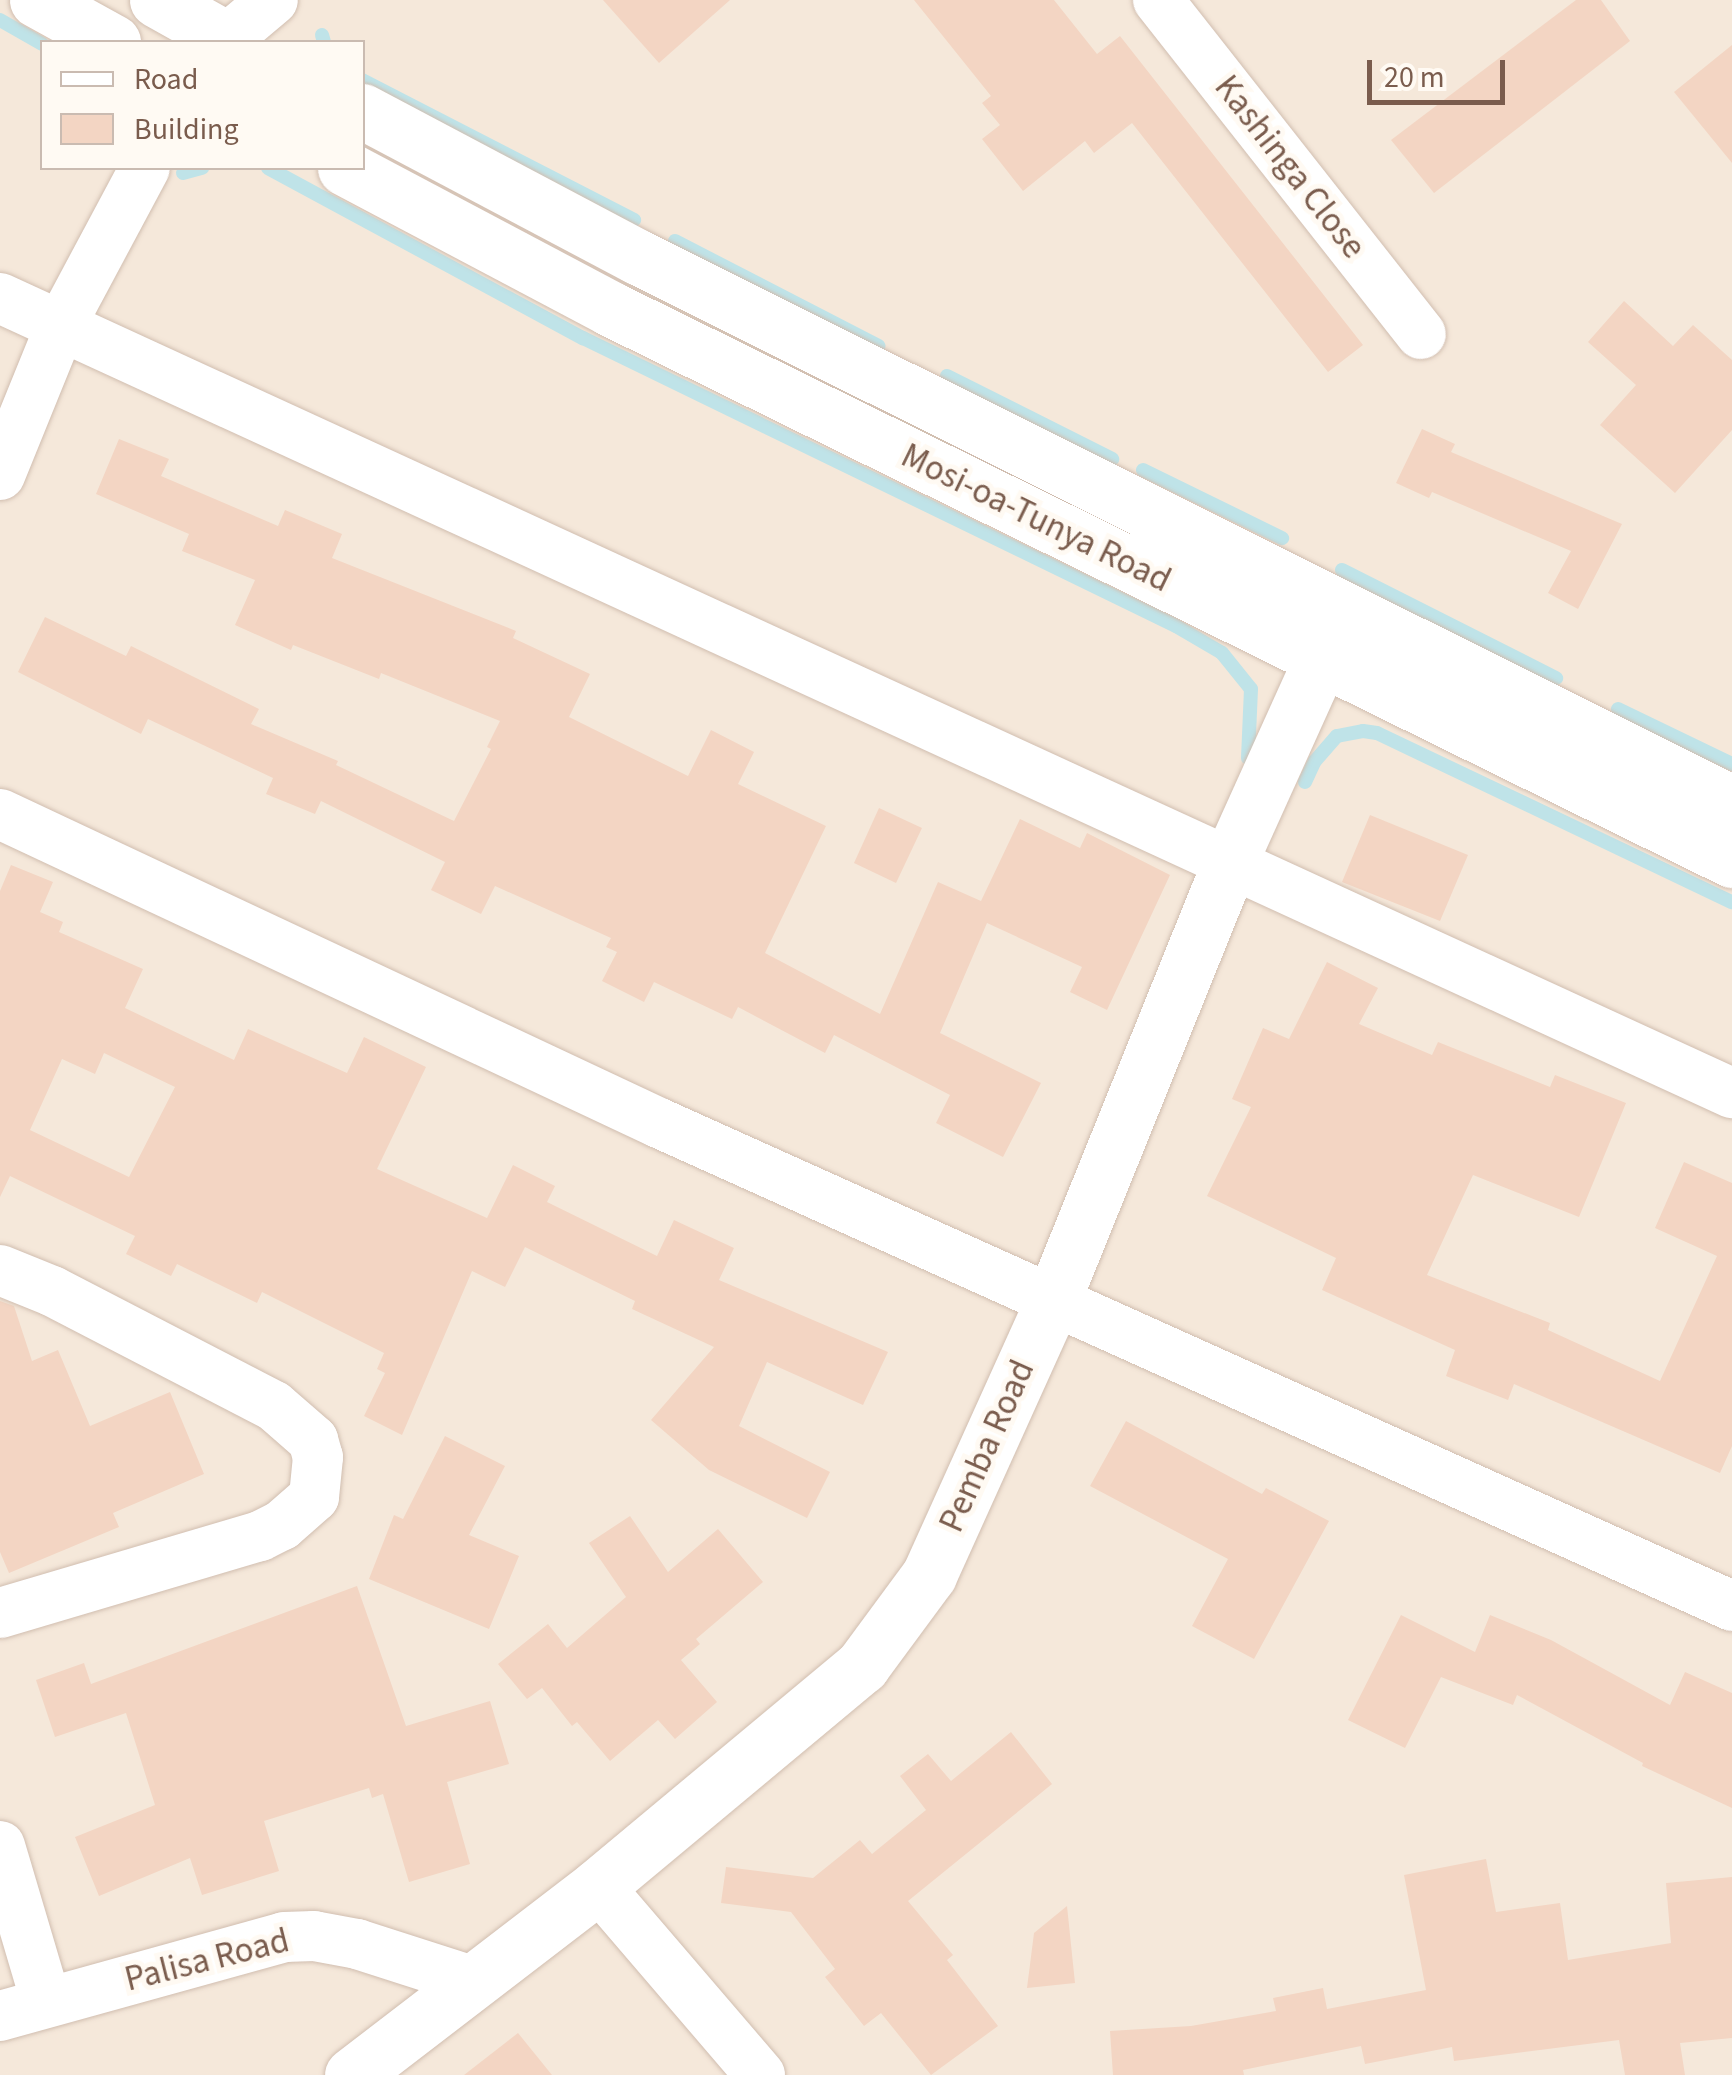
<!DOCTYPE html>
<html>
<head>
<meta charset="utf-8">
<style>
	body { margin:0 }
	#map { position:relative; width:1732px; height:2075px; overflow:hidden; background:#fdf6ec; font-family:"Source Sans 3",sans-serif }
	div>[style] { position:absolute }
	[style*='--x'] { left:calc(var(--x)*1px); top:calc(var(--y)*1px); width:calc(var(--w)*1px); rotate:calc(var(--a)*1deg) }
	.residential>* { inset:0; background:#f5e8da }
	.stream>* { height:14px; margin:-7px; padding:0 7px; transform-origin:7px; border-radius:7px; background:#bfe3e8 }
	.building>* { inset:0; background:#f3d5c3 }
	.roads { filter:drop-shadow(0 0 2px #d1beb0) drop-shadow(0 0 2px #d1beb0) }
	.minor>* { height:50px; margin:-25px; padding:0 25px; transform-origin:25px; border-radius:25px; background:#fff }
	.tertiary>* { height:55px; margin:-27.5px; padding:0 27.5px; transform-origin:27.5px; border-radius:27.5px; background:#fff }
	.secondary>* { height:55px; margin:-27.5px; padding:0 27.5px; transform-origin:27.5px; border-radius:27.5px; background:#fff }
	span { translate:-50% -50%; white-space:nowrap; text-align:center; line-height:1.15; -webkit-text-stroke:10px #fffaf3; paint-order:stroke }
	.street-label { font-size:35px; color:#7a5c4d }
	.legend { position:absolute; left:40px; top:40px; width:325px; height:130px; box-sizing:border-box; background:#fffaf3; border:2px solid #cabbb1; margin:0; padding:12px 18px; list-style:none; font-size:30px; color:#7a5c4d }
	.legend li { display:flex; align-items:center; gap:20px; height:50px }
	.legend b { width:50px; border:2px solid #cabbb1 }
	.scale { position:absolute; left:1367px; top:60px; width:138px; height:45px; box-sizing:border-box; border:5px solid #7a5c4d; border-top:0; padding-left:12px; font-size:30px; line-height:35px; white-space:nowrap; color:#7a5c4d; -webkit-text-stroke:8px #fffaf3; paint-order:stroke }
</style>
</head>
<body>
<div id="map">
	<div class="residential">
		<div style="clip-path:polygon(evenodd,0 0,1732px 0,1732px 2075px,0 2075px,0 0,42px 42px,362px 42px,362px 168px,42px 168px,42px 42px)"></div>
	</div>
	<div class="stream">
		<div style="--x:0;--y:20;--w:48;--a:29.7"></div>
		<div style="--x:322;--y:35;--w:7;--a:74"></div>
		<div style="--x:362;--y:80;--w:306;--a:27.2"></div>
		<div style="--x:268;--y:168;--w:358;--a:28.4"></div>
		<div style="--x:583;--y:338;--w:659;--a:25.9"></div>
		<div style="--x:1176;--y:626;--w:53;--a:30.4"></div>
		<div style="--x:1222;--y:653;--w:46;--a:51.1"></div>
		<div style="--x:1251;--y:689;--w:69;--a:92.5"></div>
		<div style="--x:183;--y:173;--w:20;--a:-15"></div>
		<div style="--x:675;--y:241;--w:229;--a:27.3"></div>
		<div style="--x:947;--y:376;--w:185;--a:26.7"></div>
		<div style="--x:1143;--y:470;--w:155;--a:26.1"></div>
		<div style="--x:1342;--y:570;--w:240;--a:26.8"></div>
		<div style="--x:1618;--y:709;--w:127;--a:25.8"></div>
		<div style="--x:1305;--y:782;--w:23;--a:-65"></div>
		<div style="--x:1315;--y:761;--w:33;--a:-49"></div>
		<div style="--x:1337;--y:736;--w:26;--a:-11"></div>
		<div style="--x:1363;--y:731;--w:14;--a:8"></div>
		<div style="--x:1377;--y:733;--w:393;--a:25.5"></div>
	</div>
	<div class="building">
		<div style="clip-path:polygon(603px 0,730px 0,659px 63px)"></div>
		<div style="clip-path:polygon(914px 0,1054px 0,1097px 54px,1120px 36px,1363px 345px,1328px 372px,1132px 123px,1094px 153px,1085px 141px,1023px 191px,982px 139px,1000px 125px,982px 103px,991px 96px)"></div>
		<div style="clip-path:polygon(1576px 0,1601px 0,1630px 41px,1434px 193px,1391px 140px)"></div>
		<div style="clip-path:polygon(1732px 45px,1732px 163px,1674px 92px)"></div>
		<div style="clip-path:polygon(1624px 301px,1673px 346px,1693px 325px,1732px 360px,1732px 430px,1675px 493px,1600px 425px,1636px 385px,1588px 342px)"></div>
		<div style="clip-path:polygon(1422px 429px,1455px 444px,1451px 452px,1622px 524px,1578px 609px,1548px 593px,1571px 551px,1432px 492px,1429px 498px,1396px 483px)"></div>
		<div style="clip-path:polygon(119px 439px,169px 459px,161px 476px,278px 526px,285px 510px,342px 534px,332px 558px,516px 631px,513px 638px,590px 674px,569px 717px,688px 776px,711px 730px,754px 752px,738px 784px,826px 826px,765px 953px,880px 1014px,938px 882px,981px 901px,1020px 819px,1080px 848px,1087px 833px,1170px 875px,1107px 1010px,1070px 992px,1082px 967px,987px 923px,940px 1033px,1041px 1083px,1003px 1157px,936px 1123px,950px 1095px,834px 1035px,825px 1053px,738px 1007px,732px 1019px,654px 982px,644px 1002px,602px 981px,617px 952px,606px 947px,611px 938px,495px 886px,481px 914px,431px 890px,445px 862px,321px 801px,315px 814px,266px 794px,273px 778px,148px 719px,141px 734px,18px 672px,45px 617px,126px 656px,131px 646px,259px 709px,251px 724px,338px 761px,336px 765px,454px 821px,491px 749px,487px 747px,500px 721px,381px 673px,379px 679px,293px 645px,291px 650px,235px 625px,255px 580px,182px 551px,189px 534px,96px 494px)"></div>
		<div style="clip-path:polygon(879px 808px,922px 828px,896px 883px,854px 863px)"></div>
		<div style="clip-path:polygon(1370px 815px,1468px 855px,1440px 921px,1342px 882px)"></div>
		<div style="clip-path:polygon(evenodd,11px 865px,53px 882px,40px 912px,63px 922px,59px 932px,143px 969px,125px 1008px,234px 1060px,248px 1029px,347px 1073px,364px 1037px,426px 1067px,377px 1169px,487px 1218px,513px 1165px,555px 1186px,547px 1202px,657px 1256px,674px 1220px,734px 1248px,719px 1280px,888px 1352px,863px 1405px,767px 1362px,739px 1426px,830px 1472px,807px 1518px,709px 1470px,651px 1420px,714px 1347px,632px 1309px,635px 1301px,525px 1247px,505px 1287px,472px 1271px,402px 1435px,364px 1416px,385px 1373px,377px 1369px,384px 1353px,262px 1292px,257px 1303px,177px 1264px,171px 1276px,126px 1254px,135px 1236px,10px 1176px,0 1197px,0 891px,11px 865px,104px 1053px,175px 1087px,129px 1177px,30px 1130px,62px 1059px,95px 1074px,104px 1053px)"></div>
		<div style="clip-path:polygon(1327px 962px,1378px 988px,1359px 1024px,1432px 1055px,1438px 1042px,1550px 1087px,1555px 1075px,1626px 1103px,1579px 1217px,1473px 1175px,1427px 1275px,1550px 1323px,1548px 1330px,1660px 1381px,1717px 1256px,1655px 1228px,1684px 1162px,1732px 1183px,1732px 1446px,1720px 1473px,1514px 1384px,1508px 1400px,1446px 1376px,1455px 1350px,1322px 1290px,1336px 1258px,1207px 1196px,1251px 1107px,1232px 1099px,1263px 1028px,1289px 1039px)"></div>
		<div style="clip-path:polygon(0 1301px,14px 1306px,32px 1361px,58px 1350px,90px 1426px,170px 1392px,204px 1474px,113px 1513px,119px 1527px,9px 1573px,0 1552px)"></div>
		<div style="clip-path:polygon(1126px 1421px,1262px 1494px,1266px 1488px,1329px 1521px,1254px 1659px,1192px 1626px,1228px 1559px,1090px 1486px)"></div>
		<div style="clip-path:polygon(445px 1436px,505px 1466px,469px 1535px,519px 1556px,489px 1629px,369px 1579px,394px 1515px,403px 1519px)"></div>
		<div style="clip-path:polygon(630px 1516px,668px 1572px,718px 1529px,763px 1582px,696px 1639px,700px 1644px,681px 1660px,717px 1702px,675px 1739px,658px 1720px,610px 1761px,577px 1722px,572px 1726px,542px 1688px,527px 1699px,498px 1664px,548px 1624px,567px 1648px,626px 1597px,589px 1543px)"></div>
		<div style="clip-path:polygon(357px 1586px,406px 1726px,490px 1701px,509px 1764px,447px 1782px,470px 1864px,409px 1882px,383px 1794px,372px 1798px,369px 1788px,264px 1821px,279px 1871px,202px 1895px,190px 1858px,99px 1896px,75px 1837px,155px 1805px,126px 1713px,55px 1737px,36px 1680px,84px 1663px,91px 1684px)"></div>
		<div style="clip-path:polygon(1401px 1615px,1475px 1652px,1490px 1615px,1551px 1640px,1670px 1705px,1685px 1672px,1732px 1693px,1732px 1808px,1642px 1766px,1643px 1763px,1517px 1695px,1513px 1705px,1441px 1677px,1405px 1748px,1348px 1720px)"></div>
		<div style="clip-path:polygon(1011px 1732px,1052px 1784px,908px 1901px,953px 1955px,947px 1960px,998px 2026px,931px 2075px,881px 2013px,864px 2026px,825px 1977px,835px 1969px,791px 1912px,721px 1903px,726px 1867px,813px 1878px,860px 1840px,872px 1854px,926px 1810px,900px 1776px,928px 1754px,951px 1781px)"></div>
		<div style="clip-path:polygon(1486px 1859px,1496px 1912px,1560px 1903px,1568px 1960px,1671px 1943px,1666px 1883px,1732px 1877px,1732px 2038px,1680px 2043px,1685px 2075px,1625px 2075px,1619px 2040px,1454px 2061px,1452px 2047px,1365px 2064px,1361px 2046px,1243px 2070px,1244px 2075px,1113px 2075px,1110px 2031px,1191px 2026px,1276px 2011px,1273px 1998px,1323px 1988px,1327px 2009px,1426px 1990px,1404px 1875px)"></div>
		<div style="clip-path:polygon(1067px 1906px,1075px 1983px,1027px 1988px,1034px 1933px)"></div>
		<div style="clip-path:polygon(518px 2033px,552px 2075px,464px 2075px)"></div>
	</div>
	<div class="roads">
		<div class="minor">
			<div style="--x:1158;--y:0;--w:425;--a:51.8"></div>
			<div style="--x:223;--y:42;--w:65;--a:-40"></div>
			<div style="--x:0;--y:298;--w:1906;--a:24.66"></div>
			<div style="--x:0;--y:475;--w:162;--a:-67.9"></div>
			<div style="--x:61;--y:325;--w:178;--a:-61.9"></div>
			<div style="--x:0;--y:814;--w:728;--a:25.12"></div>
			<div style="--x:659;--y:1123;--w:1177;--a:24.23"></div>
			<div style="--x:0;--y:1270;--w:56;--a:22"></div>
			<div style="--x:52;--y:1291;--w:250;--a:27.4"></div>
			<div style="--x:274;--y:1406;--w:52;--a:41.1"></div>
			<div style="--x:313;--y:1440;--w:18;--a:74"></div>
			<div style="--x:318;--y:1457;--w:40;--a:95.7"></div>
			<div style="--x:314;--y:1497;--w:43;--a:138.8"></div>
			<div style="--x:282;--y:1525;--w:25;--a:153"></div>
			<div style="--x:260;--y:1536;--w:271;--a:163.5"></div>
			<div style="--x:0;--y:1846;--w:162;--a:73.5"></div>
			<div style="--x:598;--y:1886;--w:249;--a:49.4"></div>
			<div style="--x:0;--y:2016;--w:295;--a:-15.5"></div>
			<div style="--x:284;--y:1937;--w:30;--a:-2"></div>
			<div style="--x:314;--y:1936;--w:44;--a:10.5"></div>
			<div style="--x:357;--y:1944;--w:121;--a:17.8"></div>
		</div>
		<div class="tertiary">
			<div style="--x:352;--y:2075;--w:310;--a:-37.5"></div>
			<div style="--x:598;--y:1886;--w:344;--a:-39.8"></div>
			<div style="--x:862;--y:1666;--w:113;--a:-53.6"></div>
			<div style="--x:929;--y:1575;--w:302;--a:-65.7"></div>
			<div style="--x:1053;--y:1300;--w:473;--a:-68"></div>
			<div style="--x:1230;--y:861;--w:270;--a:-65.7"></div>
		</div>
		<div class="secondary">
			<div style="--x:37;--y:0;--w:87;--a:28.9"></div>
			<div style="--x:157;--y:0;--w:86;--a:29.2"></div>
			<div style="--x:362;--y:111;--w:312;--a:27.9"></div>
			<div style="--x:638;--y:257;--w:1223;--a:26.52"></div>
			<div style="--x:345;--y:168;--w:301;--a:27.9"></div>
			<div style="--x:611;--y:309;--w:1249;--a:26.18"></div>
		</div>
	</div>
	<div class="street-label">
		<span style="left:1290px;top:167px;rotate:52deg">Kashinga Close</span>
		<span style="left:1036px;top:518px;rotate:26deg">Mosi-oa-Tunya Road</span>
		<span style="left:987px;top:1446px;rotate:-66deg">Pemba Road</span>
		<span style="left:207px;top:1960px;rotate:-14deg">Palisa Road</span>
	</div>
	<ul class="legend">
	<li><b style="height:12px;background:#fff"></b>Road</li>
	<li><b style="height:28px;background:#f3d5c3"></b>Building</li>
	</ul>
	<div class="scale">20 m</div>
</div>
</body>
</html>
